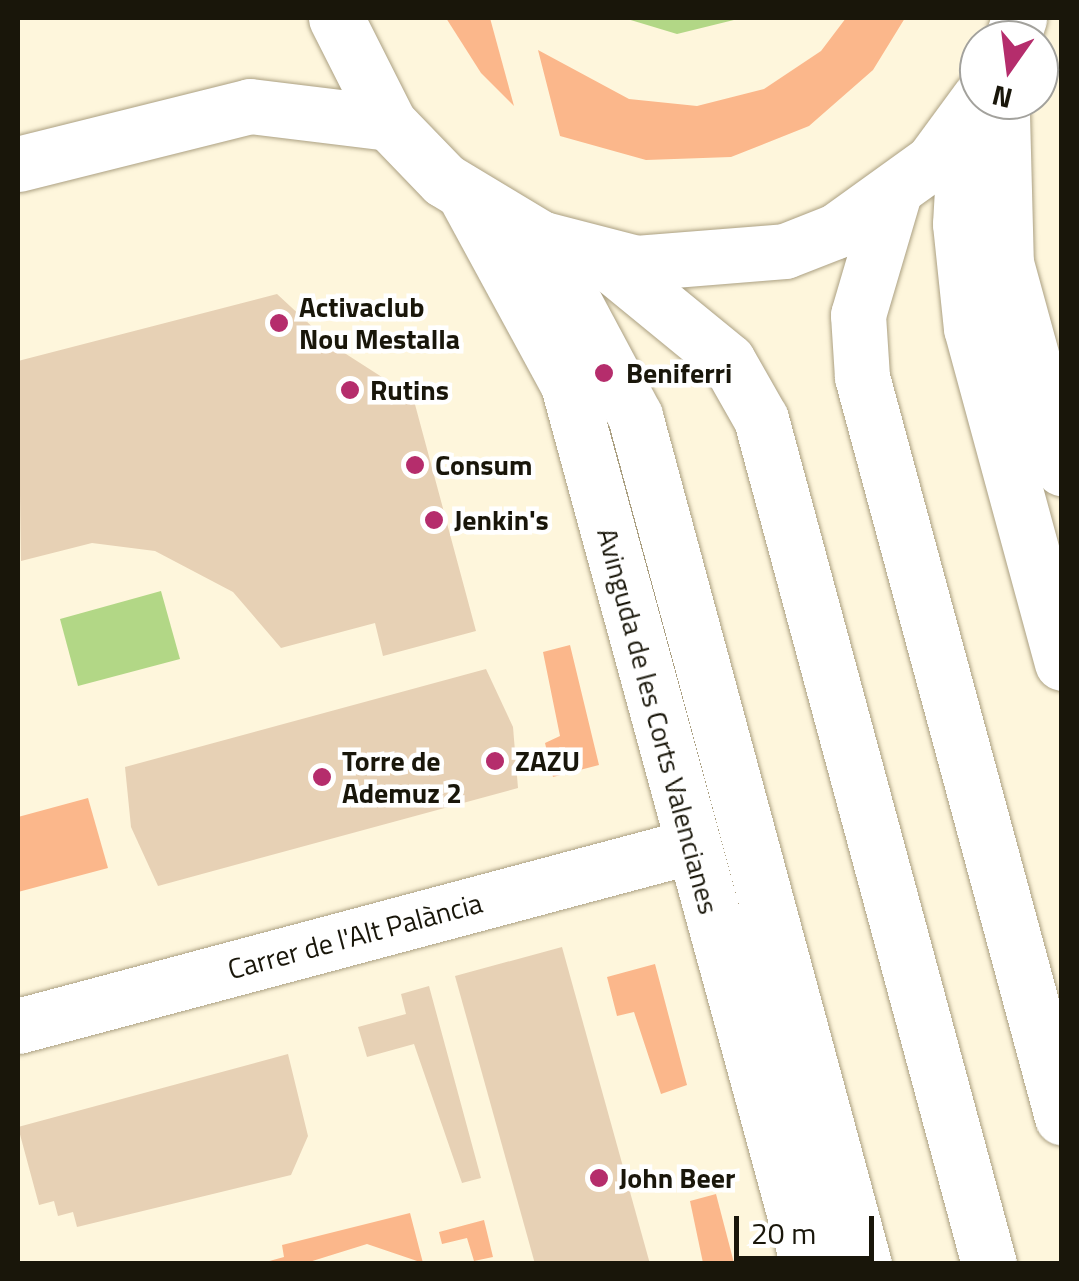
<!DOCTYPE html>
<html>
<head>
<meta charset="utf-8">
<style>
	body { margin:0 }
	#map { position:relative; width:1079px; height:1281px; overflow:hidden; background:#fef6dc; font-family:"Titillium Web",sans-serif }
	div>[style] { position:absolute }
	[style*='--x'] { left:calc(var(--x)*1px); top:calc(var(--y)*1px); width:calc(var(--w)*1px); rotate:calc(var(--a)*1deg) }
	.green>* { inset:0; background:#fbb78b }
	.water>* { inset:0; background:#b2d786 }
	.building>* { inset:0; background:#e7d1b5 }
	.roads { filter:drop-shadow(0 0 2px #aba082) drop-shadow(0 0 2px #aba082) }
	.minor>* { height:55px; margin:-27.5px; padding:0 27.5px; transform-origin:27.5px; border-radius:27.5px; background:#fff }
	.major>* { height:55px; margin:-27.5px; padding:0 27.5px; transform-origin:27.5px; border-radius:27.5px; background:#fff }
	.dots>* { width:28px; height:28px; translate:-50% -50%; box-sizing:border-box; border:5px solid #fff; border-radius:50% }
	span { translate:-50% -50%; white-space:nowrap; text-align:center; line-height:1.15; -webkit-text-stroke:9px #fff; paint-order:stroke }
	.poi-label { font-size:28px; color:#19160a; font-weight:700 }
	.left { translate:0 -50%; text-align:left }
	.street-label { font-size:28px; color:#19160a }
	.frame { position:absolute; inset:0; border:20px solid #19160a; pointer-events:none }
	.north { position:absolute; left:959px; top:20px; width:100px; height:100px; box-sizing:border-box; background:#fff; border:2px solid #a3a29d; border-radius:50%; rotate:194deg; font-size:28px; font-weight:700; line-height:40px; text-align:center; color:#19160a }
	.north::after { content:''; display:block; margin:auto; width:35px; height:45px; background:#b52d6c; clip-path:polygon(50% 0,100% 100%,50% 72%,0 100%) }
	.scale { position:absolute; left:734px; top:1216px; width:140px; height:45px; box-sizing:border-box; border:5px solid #19160a; border-top:0; padding-left:12px; font-size:30px; line-height:35px; white-space:nowrap; color:#19160a; -webkit-text-stroke:8px #fff; paint-order:stroke }
</style>
</head>
<body>
<div id="map">
	<div class="green">
		<div style="clip-path:polygon(446px 18px,490px 18px,514px 106px,481px 73px)"></div>
		<div style="clip-path:polygon(846px 18px,905px 18px,873px 70px,809px 126px,731px 157px,646px 160px,560px 136px,538px 50px,629px 99px,697px 106px,764px 89px,821px 51px)"></div>
		<div style="clip-path:polygon(570px 645px,599px 765px,553px 777px,545px 743px,560px 736px,543px 652px)"></div>
		<div style="clip-path:polygon(88px 798px,108px 868px,18px 892px,18px 817px)"></div>
		<div style="clip-path:polygon(655px 964px,687px 1085px,661px 1094px,634px 1012px,617px 1016px,607px 977px)"></div>
		<div style="clip-path:polygon(716px 1194px,734px 1263px,703px 1263px,690px 1201px)"></div>
		<div style="clip-path:polygon(410px 1213px,423px 1263px,367px 1244px,306px 1263px,262px 1263px,284px 1257px,282px 1245px)"></div>
		<div style="clip-path:polygon(484px 1220px,493px 1257px,474px 1261px,467px 1238px,442px 1244px,439px 1232px)"></div>
	</div>
	<div class="water">
		<div style="clip-path:polygon(624px 18px,742px 18px,677px 34px)"></div>
		<div style="clip-path:polygon(161px 591px,180px 659px,78px 686px,60px 619px)"></div>
	</div>
	<div class="building">
		<div style="clip-path:polygon(277px 294px,332px 345px,413px 397px,476px 631px,383px 656px,375px 623px,281px 648px,233px 592px,155px 551px,92px 543px,21px 561px,18px 361px)"></div>
		<div style="clip-path:polygon(486px 669px,513px 727px,518px 788px,158px 886px,131px 827px,125px 767px)"></div>
		<div style="clip-path:polygon(562px 947px,650px 1264px,535px 1264px,455px 976px)"></div>
		<div style="clip-path:polygon(429px 986px,481px 1178px,462px 1183px,414px 1044px,367px 1057px,358px 1027px,406px 1014px,401px 994px)"></div>
		<div style="clip-path:polygon(288px 1054px,308px 1136px,291px 1175px,77px 1227px,73px 1212px,58px 1216px,54px 1201px,39px 1205px,18px 1127px)"></div>
	</div>
	<div class="roads">
		<div class="minor">
			<div style="--x:1002;--y:114;--w:149;--a:88.5"></div>
			<div style="--x:1006;--y:263;--w:213;--a:74.7"></div>
			<div style="--x:966;--y:120;--w:104;--a:93.3"></div>
			<div style="--x:960;--y:224;--w:105;--a:84"></div>
			<div style="--x:971;--y:328;--w:347;--a:74.8"></div>
			<div style="--x:18;--y:164;--w:239;--a:-14"></div>
			<div style="--x:250;--y:106;--w:140;--a:7"></div>
			<div style="--x:466;--y:197;--w:214;--a:61.5"></div>
			<div style="--x:568;--y:385;--w:911;--a:74.73"></div>
			<div style="--x:540;--y:238;--w:202;--a:61.9"></div>
			<div style="--x:635;--y:416;--w:878;--a:74.89"></div>
			<div style="--x:18;--y:1026;--w:698;--a:-14.95"></div>
		</div>
		<div class="major">
			<div style="--x:336;--y:18;--w:118;--a:63.2"></div>
			<div style="--x:389;--y:123;--w:79;--a:46"></div>
			<div style="--x:444;--y:180;--w:112;--a:31.1"></div>
			<div style="--x:540;--y:238;--w:99;--a:14.6"></div>
			<div style="--x:636;--y:263;--w:149;--a:-4.6"></div>
			<div style="--x:785;--y:251;--w:55;--a:-21.4"></div>
			<div style="--x:836;--y:231;--w:118;--a:-35.7"></div>
			<div style="--x:932;--y:162;--w:79;--a:-53.7"></div>
			<div style="--x:1012;--y:40;--w:23;--a:-72"></div>
			<div style="--x:893;--y:196;--w:124;--a:106.4"></div>
			<div style="--x:858;--y:315;--w:62;--a:86.3"></div>
			<div style="--x:862;--y:377;--w:767;--a:74.88"></div>
			<div style="--x:601;--y:257;--w:164;--a:39.3"></div>
			<div style="--x:728;--y:361;--w:67;--a:60.4"></div>
			<div style="--x:761;--y:419;--w:875;--a:74.9"></div>
		</div>
	</div>
	<div class="dots">
		<div style="left:279px;top:323px;background:#b52d6c"></div>
		<div style="left:604px;top:373px;background:#b52d6c"></div>
		<div style="left:350px;top:390px;background:#b52d6c"></div>
		<div style="left:415px;top:465px;background:#b52d6c"></div>
		<div style="left:434px;top:520px;background:#b52d6c"></div>
		<div style="left:495px;top:761px;background:#b52d6c"></div>
		<div style="left:322px;top:777px;background:#b52d6c"></div>
		<div style="left:599px;top:1178px;background:#b52d6c"></div>
	</div>
	<div class="poi-label">
		<span class="left" style="left:299px;top:323px">Activaclub<br>Nou Mestalla</span>
		<span class="left" style="left:626px;top:373px">Beniferri</span>
		<span class="left" style="left:370px;top:390px">Rutins</span>
		<span class="left" style="left:435px;top:465px">Consum</span>
		<span class="left" style="left:454px;top:520px">Jenkin's</span>
		<span class="left" style="left:342px;top:777px">Torre de<br>Ademuz 2</span>
		<span class="left" style="left:515px;top:761px">ZAZU</span>
		<span class="left" style="left:619px;top:1178px">John Beer</span>
	</div>
	<div class="street-label">
		<span style="left:658px;top:721px;rotate:75deg">Avinguda de les Corts Valencianes</span>
		<span style="left:355px;top:936px;rotate:-15deg">Carrer de l'Alt Palància</span>
	</div>
	<div class="frame"></div>
	<div class="north">N</div>
	<div class="scale">20 m</div>
</div>
</body>
</html>
